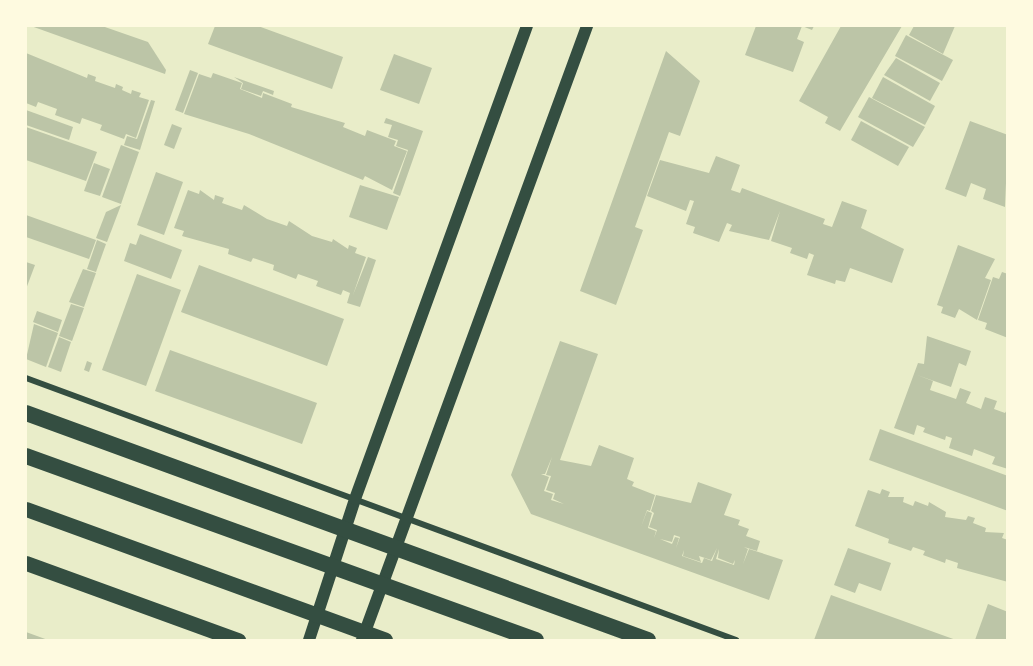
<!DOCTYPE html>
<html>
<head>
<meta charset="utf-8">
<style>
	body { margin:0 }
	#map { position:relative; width:1033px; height:666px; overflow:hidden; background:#e9edc9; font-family:"Golos Text",sans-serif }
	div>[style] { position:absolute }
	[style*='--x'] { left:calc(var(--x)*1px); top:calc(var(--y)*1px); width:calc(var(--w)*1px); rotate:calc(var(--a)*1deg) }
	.building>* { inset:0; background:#bcc5a7 }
	.minor>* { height:6px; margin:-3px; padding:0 3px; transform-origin:3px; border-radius:3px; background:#344e41 }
	.secondary>* { height:12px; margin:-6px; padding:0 6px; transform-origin:6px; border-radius:6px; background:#344e41 }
	.primary>* { height:15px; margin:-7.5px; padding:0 7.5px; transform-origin:7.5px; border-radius:7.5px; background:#344e41 }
	.trunk>* { height:16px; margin:-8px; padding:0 8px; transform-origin:8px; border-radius:8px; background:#344e41 }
	span { translate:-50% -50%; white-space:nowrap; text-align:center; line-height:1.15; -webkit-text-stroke:6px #fefae0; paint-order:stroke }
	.frame { position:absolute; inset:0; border:27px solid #fefae0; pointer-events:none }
</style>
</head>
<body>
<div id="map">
	<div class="building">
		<div style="clip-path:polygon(31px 26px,102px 26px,148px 42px,166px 70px,165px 74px)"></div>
		<div style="clip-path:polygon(215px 26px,258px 26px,343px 57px,332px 89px,208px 44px)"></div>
		<div style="clip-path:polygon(756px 26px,814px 26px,812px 30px,802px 26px,797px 39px,804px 42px,793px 72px,745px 55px)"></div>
		<div style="clip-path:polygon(841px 26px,902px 26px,840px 131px,825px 123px,828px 117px,799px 101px)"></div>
		<div style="clip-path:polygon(914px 26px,955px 26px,943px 54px,909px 35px)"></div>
		<div style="clip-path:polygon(906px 35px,953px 60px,942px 81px,895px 56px)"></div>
		<div style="clip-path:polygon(666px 51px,700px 81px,680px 136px,669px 132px,635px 227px,643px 230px,616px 305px,580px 291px)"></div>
		<div style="clip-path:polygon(26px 53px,87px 78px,88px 74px,96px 77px,95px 81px,115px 88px,116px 84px,123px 87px,122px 90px,131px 94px,132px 90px,141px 93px,139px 97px,149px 100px,136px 138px,126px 134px,124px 139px,100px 130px,102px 125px,82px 118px,80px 124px,55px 115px,57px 109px,38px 102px,36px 107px,26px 103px)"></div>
		<div style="clip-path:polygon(394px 54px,432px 68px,419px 104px,380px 90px)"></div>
		<div style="clip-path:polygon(896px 58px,940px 83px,930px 101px,884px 75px)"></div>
		<div style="clip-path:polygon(190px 70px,198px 73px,183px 113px,175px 110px)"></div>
		<div style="clip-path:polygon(213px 73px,242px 83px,240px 89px,262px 98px,263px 93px,292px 104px,291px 107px,345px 123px,343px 127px,365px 136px,367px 130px,396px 141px,394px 146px,407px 151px,392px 190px,365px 176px,363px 180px,249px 134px,184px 114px,199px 74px,211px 78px)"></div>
		<div style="clip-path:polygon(234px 77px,274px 91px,273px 95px,263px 91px,261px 96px,241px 89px,243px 83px)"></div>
		<div style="clip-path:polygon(883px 77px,935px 106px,925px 125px,872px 98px)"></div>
		<div style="clip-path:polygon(869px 97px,925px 127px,913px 147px,858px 117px)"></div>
		<div style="clip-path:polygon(151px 100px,155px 101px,140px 150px,124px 145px,127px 136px,137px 139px)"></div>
		<div style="clip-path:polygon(26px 110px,73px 127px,69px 140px,26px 125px)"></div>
		<div style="clip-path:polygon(386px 118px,423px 131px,400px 196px,393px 193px,408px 150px,396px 146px,398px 140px,388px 137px,392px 125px,384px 123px)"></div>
		<div style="clip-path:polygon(861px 121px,909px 147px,898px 166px,851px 140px)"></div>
		<div style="clip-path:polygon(970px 121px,1008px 135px,1005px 207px,983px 199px,986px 189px,971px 183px,966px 197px,945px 189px)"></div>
		<div style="clip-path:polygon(172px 124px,182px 128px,174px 149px,164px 145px)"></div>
		<div style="clip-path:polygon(26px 127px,97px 152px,86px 181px,26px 160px)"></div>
		<div style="clip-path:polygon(121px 145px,139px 152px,121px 204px,102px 197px)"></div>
		<div style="clip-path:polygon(716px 156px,740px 165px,731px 190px,740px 193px,742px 188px,825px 219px,823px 224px,832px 227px,842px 201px,867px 210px,861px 228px,904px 249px,892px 283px,850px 268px,845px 282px,836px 280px,835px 284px,807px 275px,814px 255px,809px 253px,807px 259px,790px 253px,792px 248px,771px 241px,780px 211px,769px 240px,729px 231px,732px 225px,727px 223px,719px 242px,693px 233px,695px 227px,686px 224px,694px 201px,690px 200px,686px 211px,647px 196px,660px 160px,709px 173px)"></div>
		<div style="clip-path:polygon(94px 163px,110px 169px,100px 196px,84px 191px)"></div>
		<div style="clip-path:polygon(156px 172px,183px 182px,164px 235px,137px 225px)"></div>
		<div style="clip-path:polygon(360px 185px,399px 197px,387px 230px,349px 217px)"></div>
		<div style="clip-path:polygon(188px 190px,199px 194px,200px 190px,214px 200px,215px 195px,224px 198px,222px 203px,242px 210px,244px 205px,267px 219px,287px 226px,289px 221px,312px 236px,332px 242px,333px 239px,348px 249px,349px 245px,357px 248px,355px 253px,366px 257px,353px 295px,368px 257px,376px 260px,360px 307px,347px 303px,350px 293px,343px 290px,341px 295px,316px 286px,318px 281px,298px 274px,296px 279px,273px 270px,274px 265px,253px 258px,251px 262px,228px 254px,229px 249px,182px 236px,184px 231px,174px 228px)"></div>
		<div style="clip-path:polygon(121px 205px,107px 242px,96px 238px,106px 212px)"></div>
		<div style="clip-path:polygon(26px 215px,96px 240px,89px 259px,26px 237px)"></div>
		<div style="clip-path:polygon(140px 234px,182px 250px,171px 279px,124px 261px,130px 243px,136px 245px)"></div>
		<div style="clip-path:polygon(97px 240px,106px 244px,96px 272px,87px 269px)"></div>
		<div style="clip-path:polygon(958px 245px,995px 259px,985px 278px,991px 280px,977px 320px,959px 309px,955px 318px,941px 313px,943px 307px,937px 305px)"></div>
		<div style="clip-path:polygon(26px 262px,35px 265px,26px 289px)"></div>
		<div style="clip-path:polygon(199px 265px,344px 319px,327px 366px,181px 312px)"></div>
		<div style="clip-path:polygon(83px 269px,96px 273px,84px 307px,69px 302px)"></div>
		<div style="clip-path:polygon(1002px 272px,1008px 274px,1008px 338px,985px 329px,987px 323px,978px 320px,993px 277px,999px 279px)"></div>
		<div style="clip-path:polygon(137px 274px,181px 290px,146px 386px,102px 370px)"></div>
		<div style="clip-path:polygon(71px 304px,84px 308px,72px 341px,59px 336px)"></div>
		<div style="clip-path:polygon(37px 311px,62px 320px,58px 332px,33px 322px)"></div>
		<div style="clip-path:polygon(34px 324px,58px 333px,46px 367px,26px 359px)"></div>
		<div style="clip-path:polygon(927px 336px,971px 351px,966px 366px,959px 363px,951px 387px,917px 375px,933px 381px,930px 390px,956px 399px,960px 388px,971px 392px,966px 403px,981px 409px,985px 397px,997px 401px,994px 409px,1005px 413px,1008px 408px,1008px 469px,992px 464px,995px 457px,974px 449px,972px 456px,949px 448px,952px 438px,946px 436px,945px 440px,923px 432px,925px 428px,917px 425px,914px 435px,894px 428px,918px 363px,924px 364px)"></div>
		<div style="clip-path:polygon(59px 337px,71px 342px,61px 372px,48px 367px)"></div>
		<div style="clip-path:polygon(evenodd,560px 341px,598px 354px,560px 460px,591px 466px,599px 445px,634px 458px,627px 479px,634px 482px,632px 486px,655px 495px,650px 511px,647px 510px,641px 527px,647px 511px,652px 513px,648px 528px,656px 531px,654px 538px,657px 530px,649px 527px,654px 513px,651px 511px,656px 495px,691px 503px,698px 482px,732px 494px,724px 515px,740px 520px,738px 525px,749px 529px,746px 536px,760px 541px,757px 551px,744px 547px,748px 549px,743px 564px,749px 549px,783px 560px,769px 600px,531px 514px,511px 475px,560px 341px,552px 457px,546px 475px,551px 476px,546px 490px,555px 493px,553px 499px,564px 504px,551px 500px,553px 494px,544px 491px,549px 477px,541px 474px,545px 474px,552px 457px,560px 341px,674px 535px,680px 537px,676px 548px,679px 538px,675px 537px,672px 544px,660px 539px,672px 542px,674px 535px,560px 341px,717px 548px,712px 561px,704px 558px,702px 563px,682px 556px,684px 550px,683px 556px,701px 562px,699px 556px,711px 560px,717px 548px,560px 341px,719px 549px,718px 558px,733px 564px,735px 560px,734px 565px,716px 559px,719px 549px)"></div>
		<div style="clip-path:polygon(170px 350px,317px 403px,302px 444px,155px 391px)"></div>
		<div style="clip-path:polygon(87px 361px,92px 363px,89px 372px,84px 370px)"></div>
		<div style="clip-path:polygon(880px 429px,1008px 476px,1008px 511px,869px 460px)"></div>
		<div style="clip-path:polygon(882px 489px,890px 492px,888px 497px,904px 497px,903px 502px,913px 506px,915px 501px,928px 506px,929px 502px,946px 512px,945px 517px,966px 520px,968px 516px,975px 518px,973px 523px,986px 528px,985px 532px,1004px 533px,1002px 538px,1008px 540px,1008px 582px,957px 568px,958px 563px,946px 559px,945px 563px,923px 555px,925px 551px,913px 547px,911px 551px,888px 543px,889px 539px,855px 526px,868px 490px,880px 494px)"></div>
		<div style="clip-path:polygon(848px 548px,891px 563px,881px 591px,859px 583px,855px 593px,834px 585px)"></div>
		<div style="clip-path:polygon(831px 595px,956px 640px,814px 640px)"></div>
		<div style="clip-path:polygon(988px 604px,1008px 612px,1008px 640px,975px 640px)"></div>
		<div style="clip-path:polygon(26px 632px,48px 640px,26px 640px)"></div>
	</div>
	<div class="minor">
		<div style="--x:26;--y:378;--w:757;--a:20.25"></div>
	</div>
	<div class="secondary">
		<div style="--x:309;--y:640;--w:148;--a:-71.9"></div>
		<div style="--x:355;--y:499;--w:503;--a:-70.02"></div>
		<div style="--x:362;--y:640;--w:654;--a:-69.87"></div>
	</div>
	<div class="primary">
		<div style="--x:26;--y:509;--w:382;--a:20"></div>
		<div style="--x:26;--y:563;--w:226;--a:20"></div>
	</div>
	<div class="trunk">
		<div style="--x:26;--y:413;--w:662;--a:20.05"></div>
		<div style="--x:26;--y:456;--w:542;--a:19.84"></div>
	</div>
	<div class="frame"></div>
</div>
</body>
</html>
